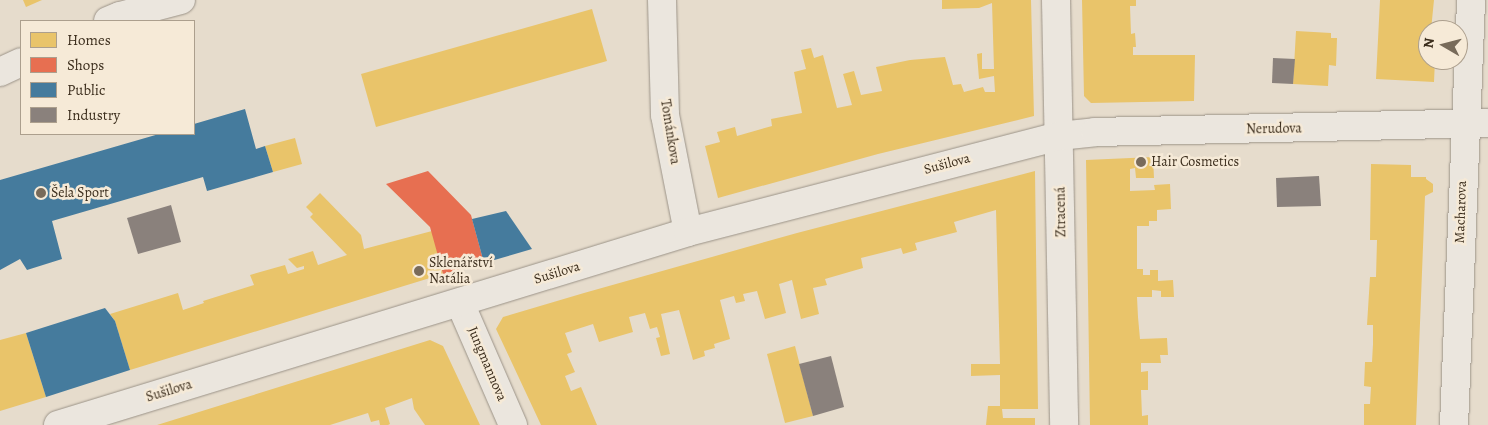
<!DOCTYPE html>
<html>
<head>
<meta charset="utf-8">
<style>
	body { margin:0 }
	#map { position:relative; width:1488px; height:425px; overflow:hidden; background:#e6dccc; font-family:Alegreya,serif }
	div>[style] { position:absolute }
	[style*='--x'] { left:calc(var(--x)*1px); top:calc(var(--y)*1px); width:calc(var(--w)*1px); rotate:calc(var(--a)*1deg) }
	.homes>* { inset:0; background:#e9c46a }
	.shops>* { inset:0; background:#e76f51 }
	.public>* { inset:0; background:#457b9d }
	.industry>* { inset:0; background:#8a817c }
	.roads { filter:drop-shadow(0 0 1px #9b9388) drop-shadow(0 0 1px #9b9388) }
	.minor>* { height:28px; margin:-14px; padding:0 14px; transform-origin:14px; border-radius:14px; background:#ebe6de }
	.dots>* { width:14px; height:14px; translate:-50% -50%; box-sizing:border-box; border:2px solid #f6ead7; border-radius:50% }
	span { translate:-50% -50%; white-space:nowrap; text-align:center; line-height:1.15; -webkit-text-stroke:5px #f6ead7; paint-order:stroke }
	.street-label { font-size:14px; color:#3c2e1d }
	.poi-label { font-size:14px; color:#3c2e1d }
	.left { translate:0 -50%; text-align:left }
	.legend { position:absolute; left:20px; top:20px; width:175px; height:115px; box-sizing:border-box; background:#f6ead7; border:1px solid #ac9f8d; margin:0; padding:6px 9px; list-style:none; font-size:15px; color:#3c2e1d }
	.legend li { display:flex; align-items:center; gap:10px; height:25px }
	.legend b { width:25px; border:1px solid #ac9f8d }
	.north { position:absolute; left:1418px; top:20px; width:50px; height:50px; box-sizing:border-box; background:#f6ead7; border:1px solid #ac9f8d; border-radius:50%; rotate:278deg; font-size:14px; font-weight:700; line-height:20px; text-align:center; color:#3c2e1d }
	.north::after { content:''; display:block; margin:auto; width:18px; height:22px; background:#786b5a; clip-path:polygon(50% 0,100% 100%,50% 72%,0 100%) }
</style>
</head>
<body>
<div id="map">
	<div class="homes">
		<div style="clip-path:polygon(23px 0,42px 0,26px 7px)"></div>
		<div style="clip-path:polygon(942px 0,1031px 0,1034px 116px,878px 154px,718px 198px,705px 146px,720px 142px,717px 132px,735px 127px,737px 136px,772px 126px,771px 119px,802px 113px,794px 72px,806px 69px,801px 50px,811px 48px,814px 58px,823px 55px,837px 108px,852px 105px,843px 74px,854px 71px,861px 95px,882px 91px,876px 67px,910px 60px,945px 57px,953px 85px,961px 84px,964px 92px,983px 87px,985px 92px,995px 92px,994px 76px,979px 79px,977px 54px,982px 53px,982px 69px,994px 69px,992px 3px,979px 8px,942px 9px)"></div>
		<div style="clip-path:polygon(1082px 0,1136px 0,1136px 6px,1130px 6px,1131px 34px,1135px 33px,1136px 47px,1133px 47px,1133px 55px,1195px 55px,1194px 101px,1091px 103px,1084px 96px)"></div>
		<div style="clip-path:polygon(1380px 0,1434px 0,1431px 30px,1428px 30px,1428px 60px,1435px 60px,1434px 82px,1376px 79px)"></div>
		<div style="clip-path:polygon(592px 9px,607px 61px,376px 127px,361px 74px)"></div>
		<div style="clip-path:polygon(1296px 31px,1331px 33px,1331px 38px,1337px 38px,1336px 66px,1329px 65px,1328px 86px,1293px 84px)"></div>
		<div style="clip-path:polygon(295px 138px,302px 164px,273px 172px,265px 146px)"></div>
		<div style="clip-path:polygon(1153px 157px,1154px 178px,1136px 178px,1135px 168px,1130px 169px,1130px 191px,1155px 190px,1154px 185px,1170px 184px,1171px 209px,1157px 210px,1157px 221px,1149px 221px,1149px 226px,1137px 226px,1137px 269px,1143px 269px,1143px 275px,1150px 275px,1150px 270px,1158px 270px,1158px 281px,1173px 280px,1174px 297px,1161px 297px,1161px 291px,1152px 290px,1152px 297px,1137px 297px,1138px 317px,1140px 339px,1167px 338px,1168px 355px,1160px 355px,1161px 363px,1141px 363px,1141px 372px,1148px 371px,1148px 390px,1141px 390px,1142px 416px,1148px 415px,1148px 425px,1090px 425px,1086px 160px)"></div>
		<div style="clip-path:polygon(1371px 164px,1411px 165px,1411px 177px,1426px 177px,1426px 179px,1433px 184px,1433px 192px,1425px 196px,1416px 425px,1364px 425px,1364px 404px,1370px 404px,1371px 387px,1364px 386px,1365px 362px,1372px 362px,1373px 344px,1373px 325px,1367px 325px,1370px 277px,1376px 277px,1377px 240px,1370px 240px)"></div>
		<div style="clip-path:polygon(1035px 171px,1038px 409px,1002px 409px,1003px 418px,1035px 418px,1035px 425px,986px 425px,988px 406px,1000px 406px,1000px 375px,971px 376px,971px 364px,1000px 364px,996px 210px,954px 222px,957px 232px,915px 243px,917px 250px,903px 254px,901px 248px,861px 258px,863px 268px,825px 279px,827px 285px,813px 288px,819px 314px,801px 319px,792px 280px,779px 284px,786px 313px,765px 319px,757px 291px,743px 294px,745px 301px,736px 303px,734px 296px,720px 300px,730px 339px,714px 344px,715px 348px,704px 351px,705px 356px,693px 360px,679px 310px,661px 314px,670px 354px,661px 356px,656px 338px,660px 337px,657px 327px,650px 329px,645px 313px,629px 317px,633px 332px,599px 342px,593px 324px,565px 333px,572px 352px,567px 354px,575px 372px,565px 376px,571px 391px,581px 387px,597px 425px,541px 425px,496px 329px,503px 317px,584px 293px,797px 233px)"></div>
		<div style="clip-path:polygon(320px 193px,361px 235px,364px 249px,432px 231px,443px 274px,130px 370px,115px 321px,110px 314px,178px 293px,183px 310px,204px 303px,203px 301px,254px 285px,250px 275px,285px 265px,288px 274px,304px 269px,304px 266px,297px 268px,288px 259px,313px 251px,318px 265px,347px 255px,310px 217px,313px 214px,306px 207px)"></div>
		<div style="clip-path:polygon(26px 333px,46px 397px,0 411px,0 340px)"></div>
		<div style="clip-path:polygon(430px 340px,443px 346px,480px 425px,425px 425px,414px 409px,412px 398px,385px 408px,390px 424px,388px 425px,380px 425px,379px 420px,371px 422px,368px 413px,330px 425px,157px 425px)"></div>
		<div style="clip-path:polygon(795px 346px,813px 416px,785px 423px,767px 354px)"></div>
	</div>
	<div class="shops">
		<div style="clip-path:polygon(428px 171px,471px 215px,484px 263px,443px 274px,430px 227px,386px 184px)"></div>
	</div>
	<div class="public">
		<div style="clip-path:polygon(245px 109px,256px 149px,265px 146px,273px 172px,207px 191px,203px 177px,52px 221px,62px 259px,27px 270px,20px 259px,0 270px,0 180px,159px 134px,194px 134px,194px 124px)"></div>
		<div style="clip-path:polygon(506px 211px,532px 249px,484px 263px,472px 219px)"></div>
		<div style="clip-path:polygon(105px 308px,115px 321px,130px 370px,46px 397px,26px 333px)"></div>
	</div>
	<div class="industry">
		<div style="clip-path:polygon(1273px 58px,1295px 59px,1293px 84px,1272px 83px)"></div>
		<div style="clip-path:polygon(1319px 176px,1321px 206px,1277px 207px,1276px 178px)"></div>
		<div style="clip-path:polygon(171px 205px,181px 242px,138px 254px,127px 218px)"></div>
		<div style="clip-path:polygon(831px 356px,844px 407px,813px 416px,799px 364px)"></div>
	</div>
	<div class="roads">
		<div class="minor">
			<div style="--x:662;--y:0;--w:115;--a:88.5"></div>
			<div style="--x:665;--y:115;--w:119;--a:78.9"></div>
			<div style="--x:1056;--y:0;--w:425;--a:88.9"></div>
			<div style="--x:108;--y:21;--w:13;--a:-23"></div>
			<div style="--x:120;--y:16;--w:63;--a:-14.7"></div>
			<div style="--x:0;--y:72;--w:23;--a:-25"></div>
			<div style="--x:460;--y:303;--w:133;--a:66.5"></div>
			<div style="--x:58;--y:425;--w:659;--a:-17.03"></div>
			<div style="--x:688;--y:232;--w:383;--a:-14.5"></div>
			<div style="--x:1059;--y:136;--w:36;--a:-6"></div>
			<div style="--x:1095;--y:132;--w:393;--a:-1.3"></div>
			<div style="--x:1454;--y:425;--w:425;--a:-87.7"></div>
		</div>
	</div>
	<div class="dots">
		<div style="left:1141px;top:162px;background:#786b5a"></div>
		<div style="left:41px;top:193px;background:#786b5a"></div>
		<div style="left:419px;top:271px;background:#786b5a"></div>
	</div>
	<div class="street-label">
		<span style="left:1274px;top:129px;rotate:-1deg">Nerudova</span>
		<span style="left:670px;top:132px;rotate:81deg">Tománkova</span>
		<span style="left:947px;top:164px;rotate:-15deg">Sušilova</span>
		<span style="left:1061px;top:212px;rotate:-91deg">Ztracená</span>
		<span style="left:1461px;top:212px;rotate:-88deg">Macharova</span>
		<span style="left:557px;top:273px;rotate:-17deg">Sušilova</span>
		<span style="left:487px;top:364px;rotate:67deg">Jungmannova</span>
		<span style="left:169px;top:391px;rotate:-17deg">Sušilova</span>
	</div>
	<div class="poi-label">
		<span class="left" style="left:1151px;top:162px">Hair Cosmetics</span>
		<span class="left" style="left:51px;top:193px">Šela Sport</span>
		<span class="left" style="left:429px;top:271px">Sklenářství<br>Natália</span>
	</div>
	<ul class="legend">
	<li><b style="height:14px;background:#e9c46a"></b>Homes</li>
	<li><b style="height:14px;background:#e76f51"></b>Shops</li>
	<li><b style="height:14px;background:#457b9d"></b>Public</li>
	<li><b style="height:14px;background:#8a817c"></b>Industry</li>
	</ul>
	<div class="north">N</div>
</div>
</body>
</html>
